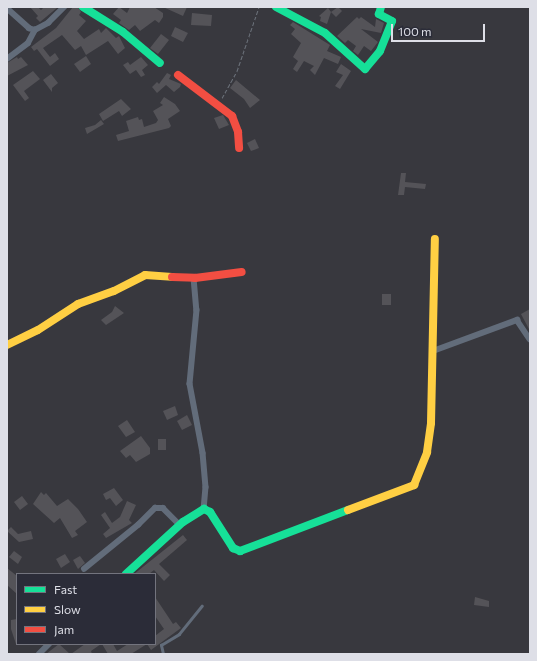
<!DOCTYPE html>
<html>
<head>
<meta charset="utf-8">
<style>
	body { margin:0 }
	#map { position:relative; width:537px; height:661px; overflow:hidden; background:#38383e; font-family:Commissioner,sans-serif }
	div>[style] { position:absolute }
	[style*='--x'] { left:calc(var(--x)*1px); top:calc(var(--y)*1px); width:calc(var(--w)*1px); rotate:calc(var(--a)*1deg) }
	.building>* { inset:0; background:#545358 }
	.path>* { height:1px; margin-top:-0.5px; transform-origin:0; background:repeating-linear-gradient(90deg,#6b717a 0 4px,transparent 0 6px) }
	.lane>* { height:2.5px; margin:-1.25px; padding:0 1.25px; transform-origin:1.25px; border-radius:1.25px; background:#626c7a }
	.street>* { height:5.5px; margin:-2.75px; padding:0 2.75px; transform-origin:2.75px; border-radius:2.75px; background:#626c7a }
	.fast>* { height:8px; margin:-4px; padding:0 4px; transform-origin:4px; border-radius:4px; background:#16e098 }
	.slow>* { height:8px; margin:-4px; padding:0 4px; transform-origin:4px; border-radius:4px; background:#ffcf43 }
	.jam>* { height:8px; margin:-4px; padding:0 4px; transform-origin:4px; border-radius:4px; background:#f24e42 }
	span { translate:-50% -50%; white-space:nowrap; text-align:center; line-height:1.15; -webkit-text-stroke:4px #2b2c38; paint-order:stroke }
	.frame { position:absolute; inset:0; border:8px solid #dedfe7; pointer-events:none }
	.legend { position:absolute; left:16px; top:573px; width:140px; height:72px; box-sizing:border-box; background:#2b2c38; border:1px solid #73747e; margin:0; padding:5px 7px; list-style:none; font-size:12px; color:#dedfe7 }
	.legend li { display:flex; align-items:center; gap:8px; height:20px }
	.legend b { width:20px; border:1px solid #73747e }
	.scale { position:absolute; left:391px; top:24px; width:94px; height:18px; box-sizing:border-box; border:2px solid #dedfe7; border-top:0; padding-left:5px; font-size:12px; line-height:14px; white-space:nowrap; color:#dedfe7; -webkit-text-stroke:3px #2b2c38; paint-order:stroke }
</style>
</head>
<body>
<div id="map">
	<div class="building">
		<div style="clip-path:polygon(30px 7px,38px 7px,41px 10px,44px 7px,58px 7px,40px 22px,36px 18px,38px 16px)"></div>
		<div style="clip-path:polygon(73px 7px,78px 7px,81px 12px,79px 15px,86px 21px,77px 31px,84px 39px,99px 29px,101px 33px,106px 28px,116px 38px,119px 36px,125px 48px,118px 54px,108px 41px,86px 55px,81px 46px,75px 50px,62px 35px,43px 48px,50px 57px,55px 53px,59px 59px,50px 66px,37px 49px,34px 51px,31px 47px,56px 28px)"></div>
		<div style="clip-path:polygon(119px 7px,127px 13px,130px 7px,154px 7px,163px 13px,163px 17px,159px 23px,155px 20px,140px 31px,135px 25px,129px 30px,119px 23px,121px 20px,113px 14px)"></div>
		<div style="clip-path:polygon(163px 7px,187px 7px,183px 16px)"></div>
		<div style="clip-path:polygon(338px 7px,342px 11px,336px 17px,331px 12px,327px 24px,320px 21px,321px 17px,319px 16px,328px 8px,331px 12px)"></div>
		<div style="clip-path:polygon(192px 13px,212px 15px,211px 26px,191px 25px)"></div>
		<div style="clip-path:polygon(357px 17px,359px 19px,361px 17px,375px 27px,376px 19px,384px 23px,381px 33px,361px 29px,378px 42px,371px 51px,364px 46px,358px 55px,353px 51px,356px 46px,348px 40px,345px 43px,337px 36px)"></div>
		<div style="clip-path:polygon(293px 22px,330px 45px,327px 51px,341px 57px,338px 64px,324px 58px,315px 75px,310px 70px,314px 66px,304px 61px,297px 72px,293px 69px,298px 61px,293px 57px,301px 43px,291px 34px,295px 29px,290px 25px)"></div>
		<div style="clip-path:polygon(175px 27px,188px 33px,183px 42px,171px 36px)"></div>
		<div style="clip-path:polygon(161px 34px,169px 40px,158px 54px,150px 48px)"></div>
		<div style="clip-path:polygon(86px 56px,91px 64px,80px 72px,74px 64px)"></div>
		<div style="clip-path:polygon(17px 57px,18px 59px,21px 57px,28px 65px,7px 76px,7px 63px)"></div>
		<div style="clip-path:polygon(141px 57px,148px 65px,142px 70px,145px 75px,141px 77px,136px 70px,130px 74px,123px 65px,128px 62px,130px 65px)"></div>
		<div style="clip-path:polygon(341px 64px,351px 71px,340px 89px,335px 86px,343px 75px,336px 72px)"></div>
		<div style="clip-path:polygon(33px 71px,40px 79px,24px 91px,29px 98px,25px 101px,13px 85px)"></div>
		<div style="clip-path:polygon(167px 73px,171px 75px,169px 79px,181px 84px,180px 87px,174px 92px,166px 85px,157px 93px,152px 87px,157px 82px,159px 84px)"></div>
		<div style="clip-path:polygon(51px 74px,58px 83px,52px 88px,52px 92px,43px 80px)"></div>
		<div style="clip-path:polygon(236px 80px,260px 100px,250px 108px,244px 99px,230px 88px)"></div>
		<div style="clip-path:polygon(164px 97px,175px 104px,180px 111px,168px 119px,171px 126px,169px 128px,118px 141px,116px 135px,129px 131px,126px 121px,138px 117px,139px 120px,142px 119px,144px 127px,156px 123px,158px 120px,153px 111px,163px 105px,160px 103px)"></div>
		<div style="clip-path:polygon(121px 99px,131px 109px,122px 116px,119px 111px,103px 121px,99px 114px)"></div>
		<div style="clip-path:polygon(223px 115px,229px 125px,219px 129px,214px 118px)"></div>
		<div style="clip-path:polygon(101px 120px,104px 124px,87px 134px,85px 128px,95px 125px)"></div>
		<div style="clip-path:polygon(255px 139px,259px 148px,251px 151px,247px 143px)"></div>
		<div style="clip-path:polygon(401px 173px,406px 173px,405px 182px,426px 184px,425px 189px,405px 187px,404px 195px,398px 195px)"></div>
		<div style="clip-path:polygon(382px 294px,391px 294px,391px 305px,382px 305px)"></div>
		<div style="clip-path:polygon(115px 306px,124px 313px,106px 325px,101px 320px,112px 312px)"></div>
		<div style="clip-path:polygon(530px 309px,530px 331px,521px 314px)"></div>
		<div style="clip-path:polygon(175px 406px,178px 415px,167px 420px,163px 411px)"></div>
		<div style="clip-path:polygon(187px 415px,192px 425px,182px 430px,177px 421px)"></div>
		<div style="clip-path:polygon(127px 420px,135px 432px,126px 437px,118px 426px)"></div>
		<div style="clip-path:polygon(141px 436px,150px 448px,150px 454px,136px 462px,130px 455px,126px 458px,120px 451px)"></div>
		<div style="clip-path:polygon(158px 439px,166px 439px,166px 450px,158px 450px)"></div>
		<div style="clip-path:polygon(114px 488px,123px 500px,116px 506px,110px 498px,106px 500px,103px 494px)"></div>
		<div style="clip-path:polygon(41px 492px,44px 495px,46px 493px,57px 506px,68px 499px,78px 509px,87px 522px,75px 531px,78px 535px,72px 538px,60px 518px,54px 523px,33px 504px)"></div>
		<div style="clip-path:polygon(22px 496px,28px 504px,20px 510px,14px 502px)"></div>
		<div style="clip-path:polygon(127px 501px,136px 505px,129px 520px,132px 523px,106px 538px,103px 534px,110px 528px,101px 515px,105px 512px,112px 523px,120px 517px)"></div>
		<div style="clip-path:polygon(11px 527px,18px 534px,31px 531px,33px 539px,19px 542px,7px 531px)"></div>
		<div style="clip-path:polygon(183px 535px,187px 540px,159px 564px,170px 575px,164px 581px,154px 570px,149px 574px,134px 574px)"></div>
		<div style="clip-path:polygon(14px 551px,22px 557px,18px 564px,9px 557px)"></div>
		<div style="clip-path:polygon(65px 554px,70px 562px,61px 568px,56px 559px)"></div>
		<div style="clip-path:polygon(80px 556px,85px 563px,78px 569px,73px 560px)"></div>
		<div style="clip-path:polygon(7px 568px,17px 576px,17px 594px,7px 585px)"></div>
		<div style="clip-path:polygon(155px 597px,173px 624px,176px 622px,181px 628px,151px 650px,147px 644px,155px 644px,155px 636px,164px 629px,155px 616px)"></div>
		<div style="clip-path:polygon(475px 597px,489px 601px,489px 607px,474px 605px)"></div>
		<div style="clip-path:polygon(17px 619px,17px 644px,16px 644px,11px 629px,11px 620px)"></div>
		<div style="clip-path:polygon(59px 644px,70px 654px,46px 654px)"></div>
		<div style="clip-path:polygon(85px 644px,101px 644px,91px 651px,92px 654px,71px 654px)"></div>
		<div style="clip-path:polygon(102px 644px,113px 644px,117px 651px,128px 644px,147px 644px,131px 654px,108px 654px)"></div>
	</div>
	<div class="path">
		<div style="--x:222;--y:98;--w:31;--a:-61"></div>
		<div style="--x:237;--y:71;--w:68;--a:-71"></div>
	</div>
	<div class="lane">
		<div style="--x:163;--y:654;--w:9;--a:-103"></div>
		<div style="--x:161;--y:645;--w:21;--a:-31"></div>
		<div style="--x:179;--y:634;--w:36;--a:-51"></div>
	</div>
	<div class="street">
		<div style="--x:7;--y:8;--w:30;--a:42"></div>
		<div style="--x:29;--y:28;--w:6;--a:18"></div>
		<div style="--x:7;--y:59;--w:26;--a:-37"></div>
		<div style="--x:28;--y:43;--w:15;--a:-62"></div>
		<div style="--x:35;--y:30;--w:15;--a:-28"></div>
		<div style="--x:48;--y:23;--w:23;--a:-45"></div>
		<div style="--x:194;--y:278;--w:32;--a:85"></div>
		<div style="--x:197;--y:310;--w:74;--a:95.4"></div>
		<div style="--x:190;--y:384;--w:70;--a:79.3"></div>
		<div style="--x:203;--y:453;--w:34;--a:85"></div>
		<div style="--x:206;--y:487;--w:22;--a:95"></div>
		<div style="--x:433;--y:351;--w:90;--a:-20.3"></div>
		<div style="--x:517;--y:320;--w:23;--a:56"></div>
		<div style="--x:84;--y:569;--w:70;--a:-39.2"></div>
		<div style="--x:138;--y:525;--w:24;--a:-45"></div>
		<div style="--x:155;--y:508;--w:8;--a:0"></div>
		<div style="--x:163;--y:508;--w:24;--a:45"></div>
		<div style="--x:39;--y:654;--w:14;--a:-45"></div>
	</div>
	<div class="fast">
		<div style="--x:83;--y:7;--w:47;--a:32"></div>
		<div style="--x:123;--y:32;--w:48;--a:40"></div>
		<div style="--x:276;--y:7;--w:55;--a:28"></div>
		<div style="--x:325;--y:33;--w:54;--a:42"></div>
		<div style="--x:365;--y:69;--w:23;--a:-50"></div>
		<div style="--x:380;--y:51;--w:32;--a:-68"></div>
		<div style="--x:392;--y:21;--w:15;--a:-152"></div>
		<div style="--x:379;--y:14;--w:7;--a:-74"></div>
		<div style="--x:126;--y:574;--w:77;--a:-42.4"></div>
		<div style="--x:183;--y:522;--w:25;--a:-32"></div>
		<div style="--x:204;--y:509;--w:7;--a:27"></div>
		<div style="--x:210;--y:512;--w:43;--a:57.4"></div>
		<div style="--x:233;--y:548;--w:8;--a:23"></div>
		<div style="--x:240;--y:551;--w:116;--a:-20.8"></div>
	</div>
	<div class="slow">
		<div style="--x:7;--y:345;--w:34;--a:-26"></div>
		<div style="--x:38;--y:330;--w:48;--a:-33"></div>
		<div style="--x:78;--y:304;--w:38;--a:-20"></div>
		<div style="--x:114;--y:291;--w:35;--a:-27"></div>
		<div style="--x:145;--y:275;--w:27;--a:4"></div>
		<div style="--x:348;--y:510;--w:71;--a:-20.7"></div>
		<div style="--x:414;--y:485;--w:35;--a:-68"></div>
		<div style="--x:427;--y:452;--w:29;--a:-82"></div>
		<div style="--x:431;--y:423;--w:184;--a:-88.8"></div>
	</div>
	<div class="jam">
		<div style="--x:178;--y:75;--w:68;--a:37.2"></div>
		<div style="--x:232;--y:116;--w:17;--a:69"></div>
		<div style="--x:238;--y:132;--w:16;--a:86"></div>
		<div style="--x:172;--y:277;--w:23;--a:2"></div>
		<div style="--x:195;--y:278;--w:47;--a:-7.3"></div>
	</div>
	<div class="frame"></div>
	<ul class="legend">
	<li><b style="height:5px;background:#16e098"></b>Fast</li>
	<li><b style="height:5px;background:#ffcf43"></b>Slow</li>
	<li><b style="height:5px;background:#f24e42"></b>Jam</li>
	</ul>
	<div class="scale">100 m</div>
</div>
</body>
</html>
